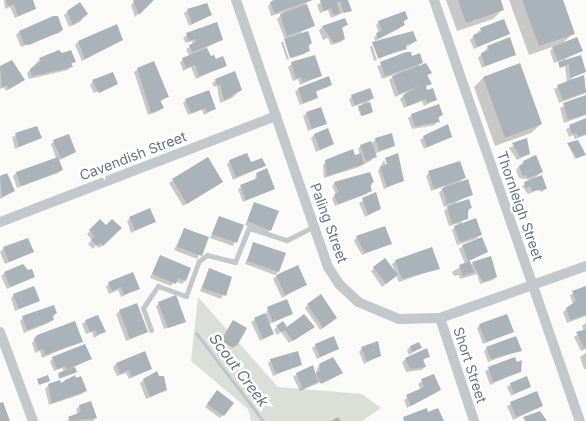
<!DOCTYPE html>
<html>
<head>
<meta charset="utf-8">
<style>
	body { margin:0 }
	#map { position:relative; width:586px; height:421px; overflow:hidden; background:#fafaf8; font-family:Inter,sans-serif }
	div>[style] { position:absolute }
	[style*='--x'] { left:calc(var(--x)*1px); top:calc(var(--y)*1px); width:calc(var(--w)*1px); rotate:calc(var(--a)*1deg) }
	.green>* { inset:0; background:#dadfd7 }
	.shadow>* { inset:0; background:#0003 }
	.stream>* { height:3px; margin:-1.5px; padding:0 1.5px; transform-origin:1.5px; border-radius:1.5px; background:#bbc7cb }
	.building>* { inset:0; background:#aab3b9 }
	.lane>* { height:5px; margin:-2.5px; padding:0 2.5px; transform-origin:2.5px; border-radius:2.5px; background:#c3c8cc }
	.street>* { height:10px; margin:-5px; padding:0 5px; transform-origin:5px; border-radius:5px; background:#c3c8cc }
	span { translate:-50% -50%; white-space:nowrap; text-align:center; line-height:1.15; -webkit-text-stroke:5px #fff; paint-order:stroke }
	.street-label { font-size:14px; color:#657683 }
	.water-label { font-size:15px; color:#60757c; font-style:italic }
</style>
</head>
<body>
<div id="map">
	<div class="green">
		<div style="clip-path:polygon(198px 297px,278px 387px,362px 394px,381px 408px,362px 421px,251px 421px,248px 409px,191px 361px)"></div>
	</div>
	<div class="shadow">
		<div style="clip-path:polygon(4px 0,32px 0,35px 9px,15px 18px,10px 7px,5px 9px)"></div>
		<div style="clip-path:polygon(136px 0,153px 0,135px 17px,131px 5px)"></div>
		<div style="clip-path:polygon(273px 0,310px 0,305px 4px,313px 26px,301px 32px,311px 43px,305px 54px,292px 58px,277px 19px,284px 12px,271px 16px,268px 6px)"></div>
		<div style="clip-path:polygon(324px 0,347px 0,350px 10px,331px 18px,328px 10px,320px 13px,317px 5px)"></div>
		<div style="clip-path:polygon(446px 0,500px 0,503px 9px,493px 19px,457px 31px)"></div>
		<div style="clip-path:polygon(509px 0,561px 0,573px 33px,562px 44px,581px 51px,565px 59px,567px 62px,580px 56px,586px 71px,570px 79px,584px 77px,586px 93px,559px 103px,554px 89px,567px 83px,565px 66px,559px 68px,562px 60px,554px 63px,550px 51px,555px 46px,529px 55px)"></div>
		<div style="clip-path:polygon(188px 10px,210px 15px,189px 26px,184px 13px)"></div>
		<div style="clip-path:polygon(68px 12px,86px 14px,80px 22px,69px 27px,64px 15px)"></div>
		<div style="clip-path:polygon(57px 18px,62px 30px,59px 33px,21px 47px,16px 35px,19px 32px)"></div>
		<div style="clip-path:polygon(406px 19px,400px 28px,375px 41px,374px 37px,379px 34px,376px 25px,379px 22px)"></div>
		<div style="clip-path:polygon(344px 20px,346px 25px,341px 29px,344px 39px,341px 42px,331px 45px,328px 38px,323px 40px,319px 30px,322px 27px)"></div>
		<div style="clip-path:polygon(481px 29px,508px 34px,474px 49px,470px 40px)"></div>
		<div style="clip-path:polygon(413px 33px,415px 41px,412px 44px,379px 59px,373px 44px)"></div>
		<div style="clip-path:polygon(187px 35px,222px 39px,206px 48px,210px 58px,225px 66px,196px 79px,191px 67px,183px 71px,180px 62px,189px 56px,186px 49px,193px 45px,192px 41px,186px 43px,183px 38px)"></div>
		<div style="clip-path:polygon(122px 40px,82px 61px,75px 45px,78px 42px)"></div>
		<div style="clip-path:polygon(283px 41px,289px 59px,287px 60px,281px 43px)"></div>
		<div style="clip-path:polygon(372px 45px,377px 60px,374px 61px,370px 47px)"></div>
		<div style="clip-path:polygon(488px 47px,515px 54px,482px 68px,478px 58px)"></div>
		<div style="clip-path:polygon(412px 57px,422px 62px,416px 68px,430px 73px,427px 76px,431px 83px,425px 87px,436px 100px,424px 106px,422px 101px,404px 108px,400px 99px,407px 92px,395px 97px,389px 80px,396px 74px,382px 79px,377px 66px)"></div>
		<div style="clip-path:polygon(40px 59px,74px 61px,68px 70px,29px 79px,27px 73px)"></div>
		<div style="clip-path:polygon(12px 62px,20px 83px,6px 91px,4px 87px,0 89px,0 67px)"></div>
		<div style="clip-path:polygon(293px 63px,320px 76px,300px 85px,298px 79px,293px 81px,288px 67px)"></div>
		<div style="clip-path:polygon(138px 69px,168px 96px,160px 102px,162px 108px,159px 111px,148px 115px,134px 72px)"></div>
		<div style="clip-path:polygon(328px 77px,331px 84px,328px 87px,315px 92px,317px 97px,313px 100px,300px 105px,295px 92px,298px 89px)"></div>
		<div style="clip-path:polygon(483px 78px,541px 124px,531px 133px,495px 146px,474px 87px)"></div>
		<div style="clip-path:polygon(216px 80px,240px 90px,232px 98px,220px 103px,217px 86px,214px 87px,212px 83px)"></div>
		<div style="clip-path:polygon(93px 81px,117px 84px,94px 93px,90px 85px)"></div>
		<div style="clip-path:polygon(352px 96px,372px 98px,365px 105px,371px 113px,361px 116px,358px 109px,363px 103px,352px 107px,349px 100px)"></div>
		<div style="clip-path:polygon(586px 96px,586px 115px,564px 123px,560px 108px)"></div>
		<div style="clip-path:polygon(186px 100px,215px 109px,204px 115px,202px 110px,188px 115px,183px 103px)"></div>
		<div style="clip-path:polygon(307px 113px,325px 123px,308px 131px,303px 116px)"></div>
		<div style="clip-path:polygon(441px 114px,435px 125px,412px 129px,408px 118px,412px 115px)"></div>
		<div style="clip-path:polygon(586px 120px,586px 135px,575px 139px,573px 135px,569px 137px,566px 129px)"></div>
		<div style="clip-path:polygon(36px 127px,40px 137px,15px 149px,12px 137px)"></div>
		<div style="clip-path:polygon(314px 135px,333px 144px,316px 152px,311px 138px)"></div>
		<div style="clip-path:polygon(424px 137px,451px 137px,424px 149px,420px 140px)"></div>
		<div style="clip-path:polygon(376px 139px,394px 146px,374px 154px,372px 160px,359px 167px,324px 178px,323px 165px,326px 162px,360px 155px,358px 149px,361px 146px,371px 144px)"></div>
		<div style="clip-path:polygon(526px 140px,529px 154px,517px 160px,509px 148px)"></div>
		<div style="clip-path:polygon(54px 141px,75px 152px,58px 161px,61px 170px,58px 173px,17px 188px,13px 176px,16px 173px,56px 158px,51px 144px)"></div>
		<div style="clip-path:polygon(568px 144px,584px 155px,575px 159px)"></div>
		<div style="clip-path:polygon(207px 159px,221px 182px,183px 206px,169px 183px)"></div>
		<div style="clip-path:polygon(384px 160px,388px 171px,403px 180px,384px 189px,378px 171px)"></div>
		<div style="clip-path:polygon(230px 161px,250px 164px,264px 166px,233px 180px,227px 164px)"></div>
		<div style="clip-path:polygon(523px 162px,541px 172px,534px 179px,545px 189px,542px 192px,538px 190px,528px 194px,522px 186px,532px 180px,519px 178px,516px 170px)"></div>
		<div style="clip-path:polygon(429px 173px,464px 178px,458px 184px,472px 194px,455px 203px,471px 207px,460px 225px,480px 235px,476px 239px,457px 245px,452px 230px,459px 223px,449px 226px,444px 211px,451px 204px,444px 207px,439px 193px,445px 186px,431px 191px,426px 176px)"></div>
		<div style="clip-path:polygon(256px 174px,274px 189px,243px 202px,238px 189px,255px 181px)"></div>
		<div style="clip-path:polygon(6px 175px,14px 191px,0 199px,0 177px)"></div>
		<div style="clip-path:polygon(373px 182px,367px 194px,335px 206px,332px 198px,336px 194px,332px 186px,335px 183px)"></div>
		<div style="clip-path:polygon(375px 194px,380px 209px,365px 217px,359px 203px)"></div>
		<div style="clip-path:polygon(255px 203px,270px 230px,267px 233px,245px 225px)"></div>
		<div style="clip-path:polygon(219px 217px,242px 226px,233px 246px,210px 238px)"></div>
		<div style="clip-path:polygon(130px 218px,155px 222px,131px 233px,127px 221px)"></div>
		<div style="clip-path:polygon(100px 221px,106px 227px,120px 228px,99px 248px,96px 245px,93px 249px,88px 244px,92px 240px,87px 234px)"></div>
		<div style="clip-path:polygon(184px 230px,207px 238px,197px 259px,174px 250px)"></div>
		<div style="clip-path:polygon(357px 237px,390px 244px,362px 255px,354px 241px)"></div>
		<div style="clip-path:polygon(254px 243px,278px 272px,275px 275px,245px 264px)"></div>
		<div style="clip-path:polygon(463px 246px,487px 252px,469px 261px,471px 265px,473px 263px,496px 277px,493px 280px,480px 284px,477px 274px,460px 279px,459px 275px,454px 276px,452px 272px,465px 264px,459px 249px)"></div>
		<div style="clip-path:polygon(4px 248px,32px 252px,5px 264px,0 252px)"></div>
		<div style="clip-path:polygon(160px 256px,185px 281px,182px 284px,175px 281px,171px 286px,150px 278px)"></div>
		<div style="clip-path:polygon(384px 260px,396px 274px,392px 264px,396px 261px,438px 268px,399px 282px,396px 275px,382px 287px,371px 271px)"></div>
		<div style="clip-path:polygon(209px 270px,231px 278px,221px 299px,200px 291px)"></div>
		<div style="clip-path:polygon(5px 273px,34px 277px,7px 289px,1px 276px)"></div>
		<div style="clip-path:polygon(276px 276px,305px 285px,282px 298px,273px 279px)"></div>
		<div style="clip-path:polygon(109px 283px,138px 288px,121px 297px,118px 290px,109px 294px,106px 287px)"></div>
		<div style="clip-path:polygon(586px 288px,586px 316px,567px 323px,563px 312px,573px 304px,570px 295px)"></div>
		<div style="clip-path:polygon(14px 295px,38px 301px,15px 311px,11px 298px)"></div>
		<div style="clip-path:polygon(159px 303px,185px 322px,164px 329px,156px 306px)"></div>
		<div style="clip-path:polygon(308px 305px,332px 321px,320px 330px,305px 308px)"></div>
		<div style="clip-path:polygon(268px 308px,291px 314px,268px 325px,272px 334px,260px 341px,251px 322px,266px 314px)"></div>
		<div style="clip-path:polygon(120px 311px,147px 332px,126px 341px,116px 314px)"></div>
		<div style="clip-path:polygon(56px 313px,49px 323px,24px 333px,20px 321px,23px 318px)"></div>
		<div style="clip-path:polygon(86px 321px,105px 331px,94px 338px,92px 332px,86px 334px,82px 324px)"></div>
		<div style="clip-path:polygon(586px 323px,586px 349px,581px 351px,574px 337px,584px 331px,582px 326px)"></div>
		<div style="clip-path:polygon(230px 325px,236px 345px,233px 348px,221px 341px)"></div>
		<div style="clip-path:polygon(480px 325px,512px 332px,483px 344px,477px 328px)"></div>
		<div style="clip-path:polygon(277px 327px,313px 327px,289px 343px,281px 332px,277px 335px,274px 330px)"></div>
		<div style="clip-path:polygon(38px 336px,81px 341px,42px 358px,40px 351px,35px 353px,32px 343px)"></div>
		<div style="clip-path:polygon(316px 345px,338px 349px,317px 359px,312px 348px)"></div>
		<div style="clip-path:polygon(410px 347px,420px 348px,409px 355px,407px 350px)"></div>
		<div style="clip-path:polygon(362px 348px,380px 356px,364px 364px,359px 352px)"></div>
		<div style="clip-path:polygon(487px 348px,520px 350px,488px 362px,484px 351px)"></div>
		<div style="clip-path:polygon(586px 353px,586px 369px,584px 369px,580px 357px)"></div>
		<div style="clip-path:polygon(429px 356px,422px 361px,425px 366px,422px 370px,406px 372px,402px 362px,406px 359px)"></div>
		<div style="clip-path:polygon(53px 358px,90px 359px,74px 367px,75px 373px,59px 379px,58px 375px,64px 372px,62px 368px,54px 371px,50px 361px)"></div>
		<div style="clip-path:polygon(514px 358px,520px 371px,490px 385px,485px 371px)"></div>
		<div style="clip-path:polygon(271px 360px,301px 364px,273px 376px,268px 363px)"></div>
		<div style="clip-path:polygon(116px 364px,150px 369px,129px 379px,126px 373px,117px 376px,113px 367px)"></div>
		<div style="clip-path:polygon(319px 365px,342px 373px,300px 391px,293px 377px,297px 374px,315px 375px)"></div>
		<div style="clip-path:polygon(80px 377px,85px 391px,82px 394px,49px 405px,45px 389px,48px 386px,61px 385px,66px 379px)"></div>
		<div style="clip-path:polygon(144px 380px,166px 390px,146px 399px,140px 383px)"></div>
		<div style="clip-path:polygon(422px 381px,439px 390px,407px 408px,404px 400px,421px 390px,418px 384px)"></div>
		<div style="clip-path:polygon(511px 384px,530px 386px,511px 396px,507px 387px)"></div>
		<div style="clip-path:polygon(536px 392px,542px 406px,513px 420px,507px 406px)"></div>
		<div style="clip-path:polygon(214px 395px,223px 415px,220px 418px,205px 407px)"></div>
		<div style="clip-path:polygon(80px 406px,96px 418px,93px 421px,66px 421px,78px 415px,76px 409px)"></div>
		<div style="clip-path:polygon(338px 417px,341px 421px,331px 421px)"></div>
	</div>
	<div class="stream">
		<div style="--x:196;--y:333;--w:111;--a:52.7"></div>
	</div>
	<div class="building">
		<div style="clip-path:polygon(6px 0,33px 0,36px 9px,18px 16px,14px 4px,8px 6px)"></div>
		<div style="clip-path:polygon(133px 0,154px 0,139px 15px)"></div>
		<div style="clip-path:polygon(275px 0,313px 0,275px 13px,270px 2px)"></div>
		<div style="clip-path:polygon(320px 0,348px 0,352px 11px,344px 13px,340px 1px,337px 3px,340px 13px,334px 15px,331px 8px,324px 11px)"></div>
		<div style="clip-path:polygon(458px 0,501px 0,504px 10px,466px 23px)"></div>
		<div style="clip-path:polygon(522px 0,563px 0,575px 34px,539px 46px)"></div>
		<div style="clip-path:polygon(80px 2px,88px 14px,73px 25px,67px 11px)"></div>
		<div style="clip-path:polygon(207px 3px,212px 15px,192px 24px,187px 9px)"></div>
		<div style="clip-path:polygon(307px 4px,315px 26px,287px 36px,280px 14px)"></div>
		<div style="clip-path:polygon(405px 11px,408px 19px,403px 21px,405px 25px,378px 39px,376px 33px,382px 31px,378px 21px)"></div>
		<div style="clip-path:polygon(53px 16px,58px 16px,63px 30px,29px 45px,24px 44px,19px 31px)"></div>
		<div style="clip-path:polygon(345px 18px,348px 25px,342px 27px,345px 39px,334px 43px,322px 26px)"></div>
		<div style="clip-path:polygon(504px 19px,510px 34px,477px 47px,473px 35px,482px 32px,480px 28px)"></div>
		<div style="clip-path:polygon(217px 22px,223px 40px,192px 52px,189px 45px,196px 42px,195px 39px,189px 41px,186px 33px)"></div>
		<div style="clip-path:polygon(117px 24px,123px 40px,85px 59px,78px 41px)"></div>
		<div style="clip-path:polygon(308px 31px,312px 43px,308px 45px,310px 51px,290px 58px,284px 39px)"></div>
		<div style="clip-path:polygon(413px 31px,417px 41px,406px 45px,407px 49px,378px 58px,372px 42px)"></div>
		<div style="clip-path:polygon(510px 37px,516px 55px,485px 66px,481px 53px,489px 50px,487px 46px)"></div>
		<div style="clip-path:polygon(577px 37px,583px 51px,558px 61px,552px 47px)"></div>
		<div style="clip-path:polygon(207px 48px,211px 56px,214px 55px,216px 59px,223px 56px,227px 66px,199px 76px,195px 65px,186px 68px,182px 58px)"></div>
		<div style="clip-path:polygon(59px 50px,62px 53px,71px 50px,76px 62px,71px 63px,73px 67px,32px 76px,30px 69px,41px 61px,39px 58px)"></div>
		<div style="clip-path:polygon(406px 52px,411px 52px,412px 56px,420px 53px,423px 63px,385px 76px,380px 62px)"></div>
		<div style="clip-path:polygon(315px 55px,322px 76px,303px 82px,301px 77px,296px 78px,291px 62px)"></div>
		<div style="clip-path:polygon(581px 55px,586px 72px,570px 78px,569px 64px,560px 68px,558px 62px)"></div>
		<div style="clip-path:polygon(12px 60px,25px 80px,9px 89px,7px 85px,2px 88px,0 66px)"></div>
		<div style="clip-path:polygon(154px 61px,169px 97px,160px 100px,164px 108px,151px 113px,137px 68px)"></div>
		<div style="clip-path:polygon(426px 63px,432px 73px,427px 75px,432px 84px,426px 86px,427px 90px,433px 88px,437px 100px,427px 103px,426px 99px,407px 106px,403px 95px,419px 86px,399px 94px,392px 76px)"></div>
		<div style="clip-path:polygon(520px 63px,542px 124px,505px 138px,483px 77px)"></div>
		<div style="clip-path:polygon(235px 71px,242px 90px,224px 100px,220px 84px,217px 85px,215px 79px)"></div>
		<div style="clip-path:polygon(113px 72px,118px 84px,99px 93px,92px 80px)"></div>
		<div style="clip-path:polygon(584px 75px,586px 92px,563px 100px,557px 85px)"></div>
		<div style="clip-path:polygon(329px 76px,332px 85px,316px 91px,318px 98px,303px 103px,298px 88px)"></div>
		<div style="clip-path:polygon(370px 88px,374px 98px,355px 105px,351px 95px)"></div>
		<div style="clip-path:polygon(209px 90px,216px 109px,207px 112px,205px 108px,191px 113px,185px 99px)"></div>
		<div style="clip-path:polygon(586px 95px,586px 114px,568px 120px,563px 103px)"></div>
		<div style="clip-path:polygon(370px 102px,373px 112px,362px 116px,358px 106px)"></div>
		<div style="clip-path:polygon(439px 104px,443px 115px,438px 117px,440px 122px,415px 126px,411px 114px)"></div>
		<div style="clip-path:polygon(321px 107px,327px 124px,312px 129px,306px 112px)"></div>
		<div style="clip-path:polygon(586px 118px,586px 134px,578px 137px,577px 133px,572px 134px,569px 125px)"></div>
		<div style="clip-path:polygon(448px 124px,452px 137px,427px 147px,423px 136px)"></div>
		<div style="clip-path:polygon(37px 126px,42px 138px,19px 147px,15px 133px)"></div>
		<div style="clip-path:polygon(328px 128px,334px 144px,320px 150px,314px 134px)"></div>
		<div style="clip-path:polygon(392px 133px,395px 146px,379px 151px,375px 138px)"></div>
		<div style="clip-path:polygon(69px 134px,76px 152px,61px 159px,53px 140px)"></div>
		<div style="clip-path:polygon(527px 138px,530px 154px,520px 157px,512px 143px)"></div>
		<div style="clip-path:polygon(578px 140px,586px 155px,577px 158px,567px 143px)"></div>
		<div style="clip-path:polygon(371px 141px,377px 157px,366px 161px,360px 145px)"></div>
		<div style="clip-path:polygon(353px 149px,355px 155px,361px 153px,364px 164px,327px 176px,325px 160px)"></div>
		<div style="clip-path:polygon(247px 153px,251px 162px,262px 158px,266px 166px,236px 177px,229px 160px)"></div>
		<div style="clip-path:polygon(398px 153px,404px 181px,387px 187px,380px 167px,387px 164px,385px 158px)"></div>
		<div style="clip-path:polygon(536px 155px,543px 172px,528px 178px,526px 175px,523px 176px,519px 166px,524px 164px,523px 161px)"></div>
		<div style="clip-path:polygon(58px 157px,63px 170px,21px 186px,16px 172px)"></div>
		<div style="clip-path:polygon(208px 157px,223px 182px,187px 204px,172px 179px)"></div>
		<div style="clip-path:polygon(460px 161px,466px 178px,434px 189px,428px 171px)"></div>
		<div style="clip-path:polygon(267px 168px,275px 189px,246px 200px,240px 185px,258px 178px,256px 173px)"></div>
		<div style="clip-path:polygon(370px 172px,374px 182px,370px 184px,372px 191px,338px 204px,334px 194px,339px 192px,334px 182px)"></div>
		<div style="clip-path:polygon(7px 173px,15px 191px,2px 197px,0 176px)"></div>
		<div style="clip-path:polygon(542px 175px,547px 189px,532px 191px,530px 186px,526px 188px,524px 182px)"></div>
		<div style="clip-path:polygon(468px 179px,473px 195px,447px 204px,442px 188px)"></div>
		<div style="clip-path:polygon(376px 192px,381px 209px,368px 215px,362px 198px)"></div>
		<div style="clip-path:polygon(469px 199px,472px 208px,468px 209px,468px 219px,452px 224px,447px 206px)"></div>
		<div style="clip-path:polygon(254px 202px,279px 211px,271px 231px,247px 221px)"></div>
		<div style="clip-path:polygon(150px 208px,156px 222px,135px 230px,129px 217px)"></div>
		<div style="clip-path:polygon(219px 216px,244px 225px,237px 243px,212px 234px)"></div>
		<div style="clip-path:polygon(476px 218px,482px 235px,460px 242px,454px 226px)"></div>
		<div style="clip-path:polygon(100px 219px,106px 225px,112px 219px,122px 228px,103px 246px,100px 243px,97px 246px,91px 240px,95px 236px,89px 230px)"></div>
		<div style="clip-path:polygon(385px 226px,392px 244px,365px 253px,356px 236px)"></div>
		<div style="clip-path:polygon(184px 228px,209px 237px,202px 256px,177px 247px)"></div>
		<div style="clip-path:polygon(482px 237px,488px 252px,468px 261px,462px 245px)"></div>
		<div style="clip-path:polygon(28px 238px,34px 252px,9px 262px,3px 247px)"></div>
		<div style="clip-path:polygon(253px 242px,286px 253px,279px 272px,247px 261px)"></div>
		<div style="clip-path:polygon(432px 247px,440px 269px,402px 279px,395px 260px)"></div>
		<div style="clip-path:polygon(160px 255px,191px 268px,186px 281px,178px 278px,176px 284px,152px 274px)"></div>
		<div style="clip-path:polygon(491px 256px,497px 277px,483px 282px,472px 262px)"></div>
		<div style="clip-path:polygon(385px 258px,398px 275px,386px 284px,373px 267px)"></div>
		<div style="clip-path:polygon(470px 261px,474px 272px,463px 276px,459px 265px)"></div>
		<div style="clip-path:polygon(23px 264px,28px 270px,32px 269px,35px 277px,10px 287px,4px 272px)"></div>
		<div style="clip-path:polygon(298px 265px,307px 285px,285px 295px,276px 275px)"></div>
		<div style="clip-path:polygon(209px 268px,232px 277px,226px 296px,202px 288px)"></div>
		<div style="clip-path:polygon(133px 272px,140px 289px,124px 295px,121px 287px,112px 291px,108px 282px)"></div>
		<div style="clip-path:polygon(34px 286px,40px 301px,19px 309px,13px 294px)"></div>
		<div style="clip-path:polygon(586px 286px,586px 315px,570px 320px,566px 308px,576px 301px,572px 291px)"></div>
		<div style="clip-path:polygon(321px 294px,337px 318px,323px 328px,307px 304px)"></div>
		<div style="clip-path:polygon(176px 295px,186px 322px,168px 328px,158px 302px)"></div>
		<div style="clip-path:polygon(287px 299px,293px 314px,273px 322px,267px 307px)"></div>
		<div style="clip-path:polygon(137px 303px,148px 332px,130px 339px,119px 310px)"></div>
		<div style="clip-path:polygon(54px 305px,57px 313px,52px 315px,54px 320px,27px 330px,22px 316px)"></div>
		<div style="clip-path:polygon(265px 313px,274px 334px,263px 339px,254px 318px)"></div>
		<div style="clip-path:polygon(304px 314px,315px 327px,293px 341px,285px 330px,281px 332px,276px 326px,283px 321px,287px 327px)"></div>
		<div style="clip-path:polygon(507px 314px,514px 332px,486px 342px,479px 324px)"></div>
		<div style="clip-path:polygon(98px 315px,106px 332px,97px 335px,95px 330px,90px 332px,85px 320px)"></div>
		<div style="clip-path:polygon(233px 320px,247px 328px,237px 346px,223px 337px)"></div>
		<div style="clip-path:polygon(75px 321px,83px 342px,45px 355px,43px 349px,38px 350px,34px 339px,37px 335px)"></div>
		<div style="clip-path:polygon(586px 329px,586px 347px,584px 348px,576px 332px)"></div>
		<div style="clip-path:polygon(334px 336px,339px 349px,320px 357px,315px 344px)"></div>
		<div style="clip-path:polygon(516px 336px,522px 351px,491px 359px,486px 347px)"></div>
		<div style="clip-path:polygon(378px 341px,381px 356px,367px 361px,361px 347px)"></div>
		<div style="clip-path:polygon(419px 342px,422px 348px,412px 352px,410px 346px)"></div>
		<div style="clip-path:polygon(85px 344px,92px 359px,67px 369px,65px 366px,57px 369px,52px 357px)"></div>
		<div style="clip-path:polygon(427px 348px,430px 357px,423px 359px,426px 367px,410px 369px,405px 358px)"></div>
		<div style="clip-path:polygon(145px 351px,152px 369px,132px 377px,129px 370px,120px 374px,116px 363px)"></div>
		<div style="clip-path:polygon(298px 351px,302px 365px,276px 374px,270px 359px)"></div>
		<div style="clip-path:polygon(333px 357px,343px 373px,321px 384px,316px 373px,321px 370px,317px 369px,320px 368px,319px 364px)"></div>
		<div style="clip-path:polygon(515px 357px,517px 362px,522px 360px,521px 372px,493px 382px,488px 367px)"></div>
		<div style="clip-path:polygon(313px 365px,318px 382px,303px 389px,296px 373px)"></div>
		<div style="clip-path:polygon(75px 367px,77px 372px,60px 378px,58px 373px)"></div>
		<div style="clip-path:polygon(157px 371px,159px 376px,164px 376px,167px 390px,150px 397px,143px 379px)"></div>
		<div style="clip-path:polygon(434px 374px,441px 390px,411px 406px,406px 395px,424px 387px,421px 379px)"></div>
		<div style="clip-path:polygon(48px 375px,50px 381px,39px 385px,37px 379px)"></div>
		<div style="clip-path:polygon(75px 375px,76px 378px,81px 376px,87px 391px,52px 403px,48px 384px,60px 380px,61px 383px)"></div>
		<div style="clip-path:polygon(527px 376px,531px 387px,514px 394px,510px 383px)"></div>
		<div style="clip-path:polygon(217px 390px,234px 403px,224px 416px,207px 404px)"></div>
		<div style="clip-path:polygon(537px 391px,543px 406px,516px 417px,510px 402px)"></div>
		<div style="clip-path:polygon(91px 401px,97px 418px,70px 421px,68px 417px,81px 412px,79px 405px)"></div>
		<div style="clip-path:polygon(3px 402px,10px 421px,0 421px,0 403px)"></div>
		<div style="clip-path:polygon(427px 408px,428px 412px,438px 408px,444px 421px,404px 421px,403px 417px)"></div>
		<div style="clip-path:polygon(540px 411px,547px 421px,525px 421px,523px 417px)"></div>
	</div>
	<div class="lane">
		<div style="--x:151;--y:330;--w:23;--a:-110"></div>
		<div style="--x:143;--y:308;--w:27;--a:-56"></div>
		<div style="--x:158;--y:286;--w:30;--a:20"></div>
		<div style="--x:186;--y:296;--w:37;--a:-70"></div>
		<div style="--x:199;--y:261;--w:10;--a:-37"></div>
		<div style="--x:207;--y:255;--w:29;--a:14"></div>
		<div style="--x:235;--y:262;--w:37;--a:-68"></div>
		<div style="--x:249;--y:228;--w:40;--a:18"></div>
		<div style="--x:287;--y:240;--w:30;--a:-27"></div>
	</div>
	<div class="street">
		<div style="--x:236;--y:0;--w:282;--a:71"></div>
		<div style="--x:328;--y:267;--w:20;--a:57"></div>
		<div style="--x:339;--y:284;--w:26;--a:43"></div>
		<div style="--x:358;--y:302;--w:44;--a:22.5"></div>
		<div style="--x:399;--y:319;--w:41;--a:-1.4"></div>
		<div style="--x:440;--y:318;--w:155;--a:-19.6"></div>
		<div style="--x:434;--y:0;--w:446;--a:70.9"></div>
		<div style="--x:0;--y:222;--w:296;--a:-21"></div>
		<div style="--x:440;--y:318;--w:108;--a:71.7"></div>
		<div style="--x:0;--y:332;--w:95;--a:69.7"></div>
	</div>
	<div class="street-label">
		<span style="left:133px;top:156px;rotate:-21deg">Cavendish Street</span>
		<span style="left:520px;top:206px;rotate:71deg">Thornleigh Street</span>
		<span style="left:329px;top:223px;rotate:70deg">Paling Street</span>
		<span style="left:470px;top:365px;rotate:72deg">Short Street</span>
	</div>
	<div class="water-label">
		<span style="left:239px;top:370px;rotate:53deg">Scout Creek</span>
	</div>
</div>
</body>
</html>
